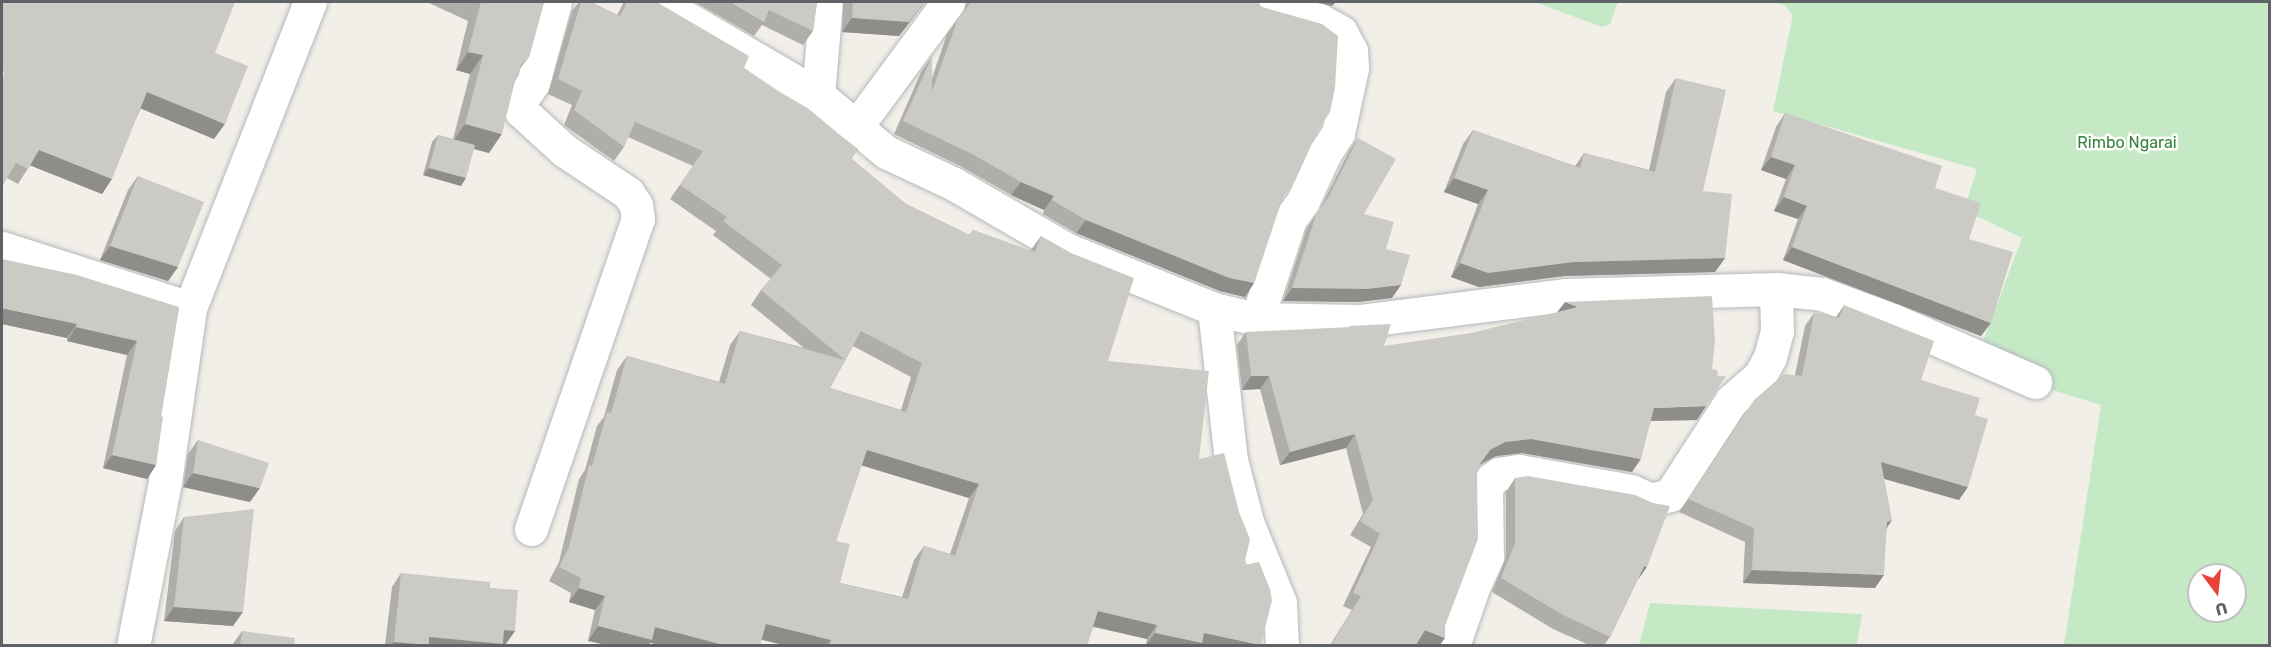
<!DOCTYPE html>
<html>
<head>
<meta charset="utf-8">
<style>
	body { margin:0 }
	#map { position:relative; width:2271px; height:647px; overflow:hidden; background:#f1efe8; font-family:Rubik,sans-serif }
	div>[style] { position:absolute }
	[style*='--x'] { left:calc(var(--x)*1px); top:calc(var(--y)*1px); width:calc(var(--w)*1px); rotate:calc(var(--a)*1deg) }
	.green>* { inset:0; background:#c5e8c5 }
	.roads { filter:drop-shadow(0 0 2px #b5b8bc) drop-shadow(0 0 2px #b5b8bc) }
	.street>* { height:33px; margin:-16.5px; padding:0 16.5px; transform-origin:16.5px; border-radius:16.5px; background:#fff }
	.wall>* { inset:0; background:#afaea9 }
	.shaded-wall>* { inset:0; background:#8f8d8a }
	.building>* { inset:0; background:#cccac5 }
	span { translate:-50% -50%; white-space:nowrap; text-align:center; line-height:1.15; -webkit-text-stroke:5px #fff; paint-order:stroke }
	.park-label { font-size:16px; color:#348238 }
	.frame { position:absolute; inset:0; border:3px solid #5f6368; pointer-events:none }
	.north { position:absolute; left:2187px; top:563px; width:60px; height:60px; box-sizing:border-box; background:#fff; border:2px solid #bfc1c3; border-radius:50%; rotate:165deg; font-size:16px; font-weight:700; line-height:24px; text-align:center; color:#5f6368 }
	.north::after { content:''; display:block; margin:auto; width:21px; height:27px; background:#ea4335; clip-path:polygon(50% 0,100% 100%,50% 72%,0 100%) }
</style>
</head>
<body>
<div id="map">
	<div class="green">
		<div style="clip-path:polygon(1535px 2px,1618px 2px,1610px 24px,1602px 27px)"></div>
		<div style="clip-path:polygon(evenodd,1775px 2px,2269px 2px,2269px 645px,2064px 645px,2101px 405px,1974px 366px,2022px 238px,1964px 210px,1977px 169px,1773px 111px,1793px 15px,1784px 5px,1775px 2px,2199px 575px,2235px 575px,2235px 611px,2199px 611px,2199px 575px)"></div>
		<div style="clip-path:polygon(1650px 603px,1862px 614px,1857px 645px,1639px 645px)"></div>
	</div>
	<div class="roads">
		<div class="street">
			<div style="--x:659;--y:2;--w:184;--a:30.3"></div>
			<div style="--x:818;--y:95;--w:89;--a:40"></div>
			<div style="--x:886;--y:152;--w:75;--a:25.2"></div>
			<div style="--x:954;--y:184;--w:132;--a:30.1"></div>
			<div style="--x:1068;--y:250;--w:157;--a:22"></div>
			<div style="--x:1214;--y:309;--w:44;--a:13.1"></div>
			<div style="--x:1257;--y:319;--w:102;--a:1.1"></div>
			<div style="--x:1359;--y:321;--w:208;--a:-7.2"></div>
			<div style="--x:1565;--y:295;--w:211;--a:-1.6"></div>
			<div style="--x:1776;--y:289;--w:46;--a:6.2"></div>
			<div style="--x:1822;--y:294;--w:78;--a:20.3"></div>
			<div style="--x:1895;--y:321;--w:153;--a:23.5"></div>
			<div style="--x:818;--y:95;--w:93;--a:-85.1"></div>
			<div style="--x:856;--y:127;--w:155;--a:-53.6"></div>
			<div style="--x:2;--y:248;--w:197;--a:17.7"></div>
			<div style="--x:1214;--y:309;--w:152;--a:83.6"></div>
			<div style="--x:1231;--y:460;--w:64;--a:75.5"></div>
			<div style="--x:1247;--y:522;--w:87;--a:67.8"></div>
			<div style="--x:1280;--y:603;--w:43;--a:87.3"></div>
			<div style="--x:1257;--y:319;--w:105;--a:-71.7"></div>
			<div style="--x:1290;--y:219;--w:22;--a:-54"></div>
			<div style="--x:1303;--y:201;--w:53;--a:-65.4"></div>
			<div style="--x:1325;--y:153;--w:24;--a:-57"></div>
			<div style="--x:1338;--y:133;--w:66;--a:-77.8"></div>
			<div style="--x:1352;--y:68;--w:17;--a:-93"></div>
			<div style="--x:1351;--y:51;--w:21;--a:-118"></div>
			<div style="--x:1341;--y:32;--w:25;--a:-151"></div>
			<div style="--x:1319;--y:20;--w:56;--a:-166.5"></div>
			<div style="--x:531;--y:529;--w:328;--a:-71"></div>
			<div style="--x:638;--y:219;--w:14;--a:-98"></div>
			<div style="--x:636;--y:205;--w:14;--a:-124"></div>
			<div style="--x:628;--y:193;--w:76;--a:-146.3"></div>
			<div style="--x:565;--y:151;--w:59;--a:-137.7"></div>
			<div style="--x:521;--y:111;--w:11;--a:-90"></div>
			<div style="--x:521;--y:100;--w:21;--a:-55"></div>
			<div style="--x:533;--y:83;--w:84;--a:-74.8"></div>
			<div style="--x:133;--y:646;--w:167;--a:-79"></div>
			<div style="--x:165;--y:482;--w:176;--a:-81.8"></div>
			<div style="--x:190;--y:308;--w:329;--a:-68.6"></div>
			<div style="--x:1453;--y:646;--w:65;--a:-71"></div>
			<div style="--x:1474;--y:585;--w:31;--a:-65"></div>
			<div style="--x:1487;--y:557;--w:69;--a:-90.8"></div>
			<div style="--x:1486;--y:488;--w:11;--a:-56"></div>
			<div style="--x:1492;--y:479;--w:9;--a:-36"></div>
			<div style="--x:1499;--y:474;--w:20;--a:-9"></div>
			<div style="--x:1519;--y:471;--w:114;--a:10.1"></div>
			<div style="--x:1631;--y:491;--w:22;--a:24"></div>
			<div style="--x:1651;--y:500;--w:20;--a:-15"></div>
			<div style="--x:1670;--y:495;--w:112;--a:-57"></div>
			<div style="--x:1731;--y:401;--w:37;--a:-41"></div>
			<div style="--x:1759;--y:377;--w:23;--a:-61"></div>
			<div style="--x:1770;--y:357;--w:27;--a:-75"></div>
			<div style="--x:1777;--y:331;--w:42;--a:-91.4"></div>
		</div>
	</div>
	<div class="wall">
		<div style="clip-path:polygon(2px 2px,215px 53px,214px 139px,141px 108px,102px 194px,30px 165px,18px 184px,7px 178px)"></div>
		<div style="clip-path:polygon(427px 2px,544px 2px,529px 57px,519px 70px,489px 153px,474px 149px,461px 186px,423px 175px,432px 142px,438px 135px,453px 139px,470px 74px,456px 70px,468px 21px)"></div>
		<div style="clip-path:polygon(evenodd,579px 2px,591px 2px,617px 15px,624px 2px,657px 2px,744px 68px,858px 149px,851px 159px,906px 204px,969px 235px,973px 230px,1030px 251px,1041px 236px,1108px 361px,1199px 459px,1244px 565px,1261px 645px,1146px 645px,1147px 639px,1093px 627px,1087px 645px,784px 645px,761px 640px,650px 643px,588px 641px,595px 610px,569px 602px,571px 593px,549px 581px,559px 562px,579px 479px,585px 470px,597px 426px,604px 417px,617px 370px,627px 356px,719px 382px,730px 345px,740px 331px,804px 348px,751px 305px,761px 290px,771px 279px,713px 235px,716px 231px,670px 199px,693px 166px,628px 137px,624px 147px,614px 161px,564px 125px,572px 105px,548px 94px,572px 11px,579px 2px,853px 346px,911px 377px,901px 410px,830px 388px,853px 346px,579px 2px,861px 465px,969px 498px,950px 554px,924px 546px,914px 560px,902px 597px,840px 583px,836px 541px,861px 465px)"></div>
		<div style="clip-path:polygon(695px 2px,817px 2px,813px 31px,803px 45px,762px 25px,754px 36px)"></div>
		<div style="clip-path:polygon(843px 2px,925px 2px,899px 36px,842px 32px)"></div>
		<div style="clip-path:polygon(966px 2px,1258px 2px,1317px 132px,1282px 199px,1254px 283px,1245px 297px,1220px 291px,1076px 233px,1043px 214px,1044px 210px,1011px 195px,962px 167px,894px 134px,922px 70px,932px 57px,932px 78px,947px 34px,964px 11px,967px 3px)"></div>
		<div style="clip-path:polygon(1676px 78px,1703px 191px,1725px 258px,1715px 272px,1564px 276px,1479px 287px,1451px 277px,1478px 204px,1444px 192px,1463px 144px,1473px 130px,1575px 166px,1584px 153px,1649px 170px,1666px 92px)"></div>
		<div style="clip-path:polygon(1785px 113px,1935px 188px,1969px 239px,1981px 336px,1783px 260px,1798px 219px,1774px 211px,1786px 179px,1761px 170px,1776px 127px)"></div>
		<div style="clip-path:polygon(1358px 138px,1364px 214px,1386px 249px,1392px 298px,1358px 302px,1283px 301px,1307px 228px,1320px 209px,1349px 151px)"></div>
		<div style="clip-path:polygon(138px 176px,178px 267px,168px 281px,100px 260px,128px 190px)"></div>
		<div style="clip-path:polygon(1844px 305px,1921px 380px,1975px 415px,1959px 500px,1884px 479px,1886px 529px,1875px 588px,1743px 583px,1745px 542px,1679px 512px,1745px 413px,1795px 375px,1805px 326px,1814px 313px,1836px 317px)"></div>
		<div style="clip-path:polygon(179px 307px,161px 416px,156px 465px,147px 479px,103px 468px,127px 355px,67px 341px,67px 338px,2px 324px)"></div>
		<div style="clip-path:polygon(1246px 332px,1384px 346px,1697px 420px,1651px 421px,1632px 472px,1522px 453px,1496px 456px,1481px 464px,1479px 466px,1421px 645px,1417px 644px,1416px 645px,1330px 645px,1352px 610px,1343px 606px,1371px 547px,1350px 535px,1363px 514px,1346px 448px,1280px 465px,1260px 389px,1242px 390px,1237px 345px)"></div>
		<div style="clip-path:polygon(198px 440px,250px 502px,183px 487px,188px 454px)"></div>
		<div style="clip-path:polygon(1515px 478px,1637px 581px,1610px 637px,1604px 645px,1589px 645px,1553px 629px,1492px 592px,1506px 557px,1506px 492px)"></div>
		<div style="clip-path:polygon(184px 517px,233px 626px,164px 621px,175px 531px)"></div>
		<div style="clip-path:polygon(401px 573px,490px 588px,515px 631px,505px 645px,385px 645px,392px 587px)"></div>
		<div style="clip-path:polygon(242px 631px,294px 645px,232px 645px)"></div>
	</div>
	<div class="shaded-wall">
		<div style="clip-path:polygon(925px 2px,899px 36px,842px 32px,852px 18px)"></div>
		<div style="clip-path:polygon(1316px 2px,1336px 2px,1332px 6px)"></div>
		<div style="clip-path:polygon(468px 52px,483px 55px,470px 74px,456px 70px)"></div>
		<div style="clip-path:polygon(147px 92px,225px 124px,214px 139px,137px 107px)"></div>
		<div style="clip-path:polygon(465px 124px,502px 134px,489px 153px,452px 143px)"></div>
		<div style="clip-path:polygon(39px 150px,112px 179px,102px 194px,29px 165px)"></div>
		<div style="clip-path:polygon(1771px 157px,1795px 165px,1786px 179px,1761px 170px)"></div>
		<div style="clip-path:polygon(429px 168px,466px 178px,461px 186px,423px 175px)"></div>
		<div style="clip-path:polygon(1454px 178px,1488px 190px,1478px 204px,1444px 192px)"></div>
		<div style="clip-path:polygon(1021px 182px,1054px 196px,1044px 210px,1011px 195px)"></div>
		<div style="clip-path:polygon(1784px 197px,1807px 206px,1798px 219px,1774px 211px)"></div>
		<div style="clip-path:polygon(1086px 220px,1254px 283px,1245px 297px,1220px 291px,1076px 233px)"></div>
		<div style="clip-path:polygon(110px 246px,178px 267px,168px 281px,100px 260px)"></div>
		<div style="clip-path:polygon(1792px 247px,1991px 323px,1981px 336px,1783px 260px)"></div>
		<div style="clip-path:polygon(1725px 258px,1715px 272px,1564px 276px,1479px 287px,1451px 277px,1460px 263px,1574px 262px)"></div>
		<div style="clip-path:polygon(1401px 285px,1392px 298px,1358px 302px,1283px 301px,1292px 288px)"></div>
		<div style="clip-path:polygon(1565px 302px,1578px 307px,1555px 315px)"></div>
		<div style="clip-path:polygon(2px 308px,77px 324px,67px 338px,2px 324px)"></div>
		<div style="clip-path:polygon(76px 327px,137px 341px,127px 355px,67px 341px)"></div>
		<div style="clip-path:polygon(1251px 376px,1269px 376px,1260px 389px,1242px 390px)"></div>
		<div style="clip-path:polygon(1706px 406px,1697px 420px,1645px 421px,1654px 408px)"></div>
		<div style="clip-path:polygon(1355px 434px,1346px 448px,1280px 465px,1290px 452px)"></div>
		<div style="clip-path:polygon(1531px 439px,1641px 459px,1632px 472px,1522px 453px,1496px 456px,1481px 464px,1470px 478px,1490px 450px,1505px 442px)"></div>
		<div style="clip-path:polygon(867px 450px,979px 484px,969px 498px,857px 464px)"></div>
		<div style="clip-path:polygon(112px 455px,156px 465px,147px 479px,103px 468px)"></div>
		<div style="clip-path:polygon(1881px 462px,1968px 487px,1959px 500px,1871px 475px)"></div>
		<div style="clip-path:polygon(193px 473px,260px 488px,250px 502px,183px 487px)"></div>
		<div style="clip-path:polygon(1892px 520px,1883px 534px,1887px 522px)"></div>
		<div style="clip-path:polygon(1644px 566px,1647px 567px,1637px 581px)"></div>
		<div style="clip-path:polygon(1752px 570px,1884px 575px,1875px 588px,1743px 583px)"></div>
		<div style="clip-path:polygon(579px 588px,605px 596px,595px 610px,569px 602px)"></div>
		<div style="clip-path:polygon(174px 607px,243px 612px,233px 626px,164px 621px)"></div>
		<div style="clip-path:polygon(1098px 611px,1157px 625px,1147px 639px,1088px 625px)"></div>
		<div style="clip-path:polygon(766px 624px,831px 640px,827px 645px,784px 645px,756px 638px)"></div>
		<div style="clip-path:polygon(598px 626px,655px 627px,724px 645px,661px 645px,650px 643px,648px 645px,606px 645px,588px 641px)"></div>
		<div style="clip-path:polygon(504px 630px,515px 631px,505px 645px,391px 645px,394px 642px,429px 637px)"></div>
		<div style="clip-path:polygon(1425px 630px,1445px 638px,1440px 645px,1421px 645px,1416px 643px)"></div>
		<div style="clip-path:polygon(1155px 633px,1204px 633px,1259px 645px,1146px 645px)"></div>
	</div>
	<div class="building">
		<div style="clip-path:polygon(2px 2px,235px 2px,215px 53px,248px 66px,225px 124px,147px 92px,112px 179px,39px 150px,28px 169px,16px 163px,2px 187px,2px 79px,5px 73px,2px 71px)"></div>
		<div style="clip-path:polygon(479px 2px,544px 2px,529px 57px,521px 65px,515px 81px,502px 134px,465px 124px,483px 55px,468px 52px,481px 2px)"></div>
		<div style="clip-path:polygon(evenodd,581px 2px,591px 2px,620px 16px,627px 2px,657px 2px,660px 4px,749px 56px,744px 68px,810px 112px,858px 149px,851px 158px,906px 204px,970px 235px,973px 230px,1035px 252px,1041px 236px,1071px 253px,1134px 278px,1108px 361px,1209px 371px,1199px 459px,1224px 453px,1239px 512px,1250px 539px,1244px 565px,1259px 562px,1270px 589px,1272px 600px,1261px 645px,1204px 633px,1202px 643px,1155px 633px,1157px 625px,1098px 611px,1087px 645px,830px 645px,831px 640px,766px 624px,760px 645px,724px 645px,655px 627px,652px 640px,598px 626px,605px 596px,579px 588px,581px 578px,559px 567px,569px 547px,589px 465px,592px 466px,607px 412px,611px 413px,627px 356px,725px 384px,740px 331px,845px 360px,830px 388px,906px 412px,922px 363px,861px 331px,845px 360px,761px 290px,782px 265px,723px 221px,727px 217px,680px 185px,703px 151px,635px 122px,624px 147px,574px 110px,582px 91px,558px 79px,581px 2px,867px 450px,979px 484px,955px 556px,924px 546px,908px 599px,840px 583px,850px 544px,836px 541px,867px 450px)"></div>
		<div style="clip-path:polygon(730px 2px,817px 2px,813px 31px,769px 10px,764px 22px)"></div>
		<div style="clip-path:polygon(853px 2px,925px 2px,909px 22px,852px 18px)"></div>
		<div style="clip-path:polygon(971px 2px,1258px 2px,1262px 7px,1322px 24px,1338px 36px,1335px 88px,1330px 112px,1317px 132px,1296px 178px,1282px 199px,1254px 283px,1229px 278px,1086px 220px,1052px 200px,1054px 196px,1021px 182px,972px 154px,903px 121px,932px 57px,932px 91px,957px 21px)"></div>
		<div style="clip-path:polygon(1676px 78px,1726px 90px,1703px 191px,1732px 194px,1725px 258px,1574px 262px,1488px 273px,1460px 263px,1488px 190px,1454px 178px,1473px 130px,1580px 168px,1584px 153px,1655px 172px)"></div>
		<div style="clip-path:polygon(1785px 113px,1942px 166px,1935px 188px,1981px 203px,1969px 239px,2013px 252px,1991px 323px,1792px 247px,1807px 206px,1784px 197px,1795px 165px,1771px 157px)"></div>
		<div style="clip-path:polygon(438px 135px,475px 145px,466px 178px,429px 168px)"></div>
		<div style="clip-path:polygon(1358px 138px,1396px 159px,1364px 214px,1394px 222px,1386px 249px,1410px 255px,1401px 285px,1367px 289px,1292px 288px,1316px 215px,1329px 196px)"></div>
		<div style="clip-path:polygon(138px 176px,204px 202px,178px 267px,110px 246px)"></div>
		<div style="clip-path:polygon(2px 259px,77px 275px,179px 307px,161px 416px,163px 417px,156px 465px,112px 455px,137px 341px,76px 327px,77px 324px,2px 308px)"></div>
		<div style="clip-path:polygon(1712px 296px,1715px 341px,1712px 369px,1717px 370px,1718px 376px,1726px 376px,1706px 406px,1654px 408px,1641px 459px,1531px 439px,1505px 442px,1490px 450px,1480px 464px,1477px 474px,1478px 539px,1445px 626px,1445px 638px,1425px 630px,1416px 645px,1331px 645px,1361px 596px,1353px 593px,1380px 534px,1360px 521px,1373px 500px,1355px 434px,1290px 452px,1269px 376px,1251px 376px,1246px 332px,1351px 327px,1348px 326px,1391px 324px,1384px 346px,1471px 333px,1578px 307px,1565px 302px)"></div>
		<div style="clip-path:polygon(1844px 305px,1934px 341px,1921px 380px,1980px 398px,1975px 415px,1988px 419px,1968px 487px,1881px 462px,1892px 520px,1887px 522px,1884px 575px,1752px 570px,1754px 528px,1688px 499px,1754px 400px,1784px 374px,1802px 376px,1814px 313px,1839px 318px)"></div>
		<div style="clip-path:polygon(198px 440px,269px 463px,260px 488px,193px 473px)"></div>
		<div style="clip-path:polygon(1528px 476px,1635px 495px,1653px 503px,1670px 506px,1647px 567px,1644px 566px,1610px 637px,1563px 615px,1501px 578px,1515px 543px,1515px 478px)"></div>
		<div style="clip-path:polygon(254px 509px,243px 612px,174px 607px,184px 517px)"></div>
		<div style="clip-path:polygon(401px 573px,490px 582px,490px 588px,518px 590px,515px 631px,504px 630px,503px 644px,429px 637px,429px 645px,394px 642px)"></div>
		<div style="clip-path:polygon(242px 631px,295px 638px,294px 645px,240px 645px)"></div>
	</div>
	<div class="park-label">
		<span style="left:2127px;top:143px">Rimbo Ngarai</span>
	</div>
	<div class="frame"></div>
	<div class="north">U</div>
</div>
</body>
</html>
